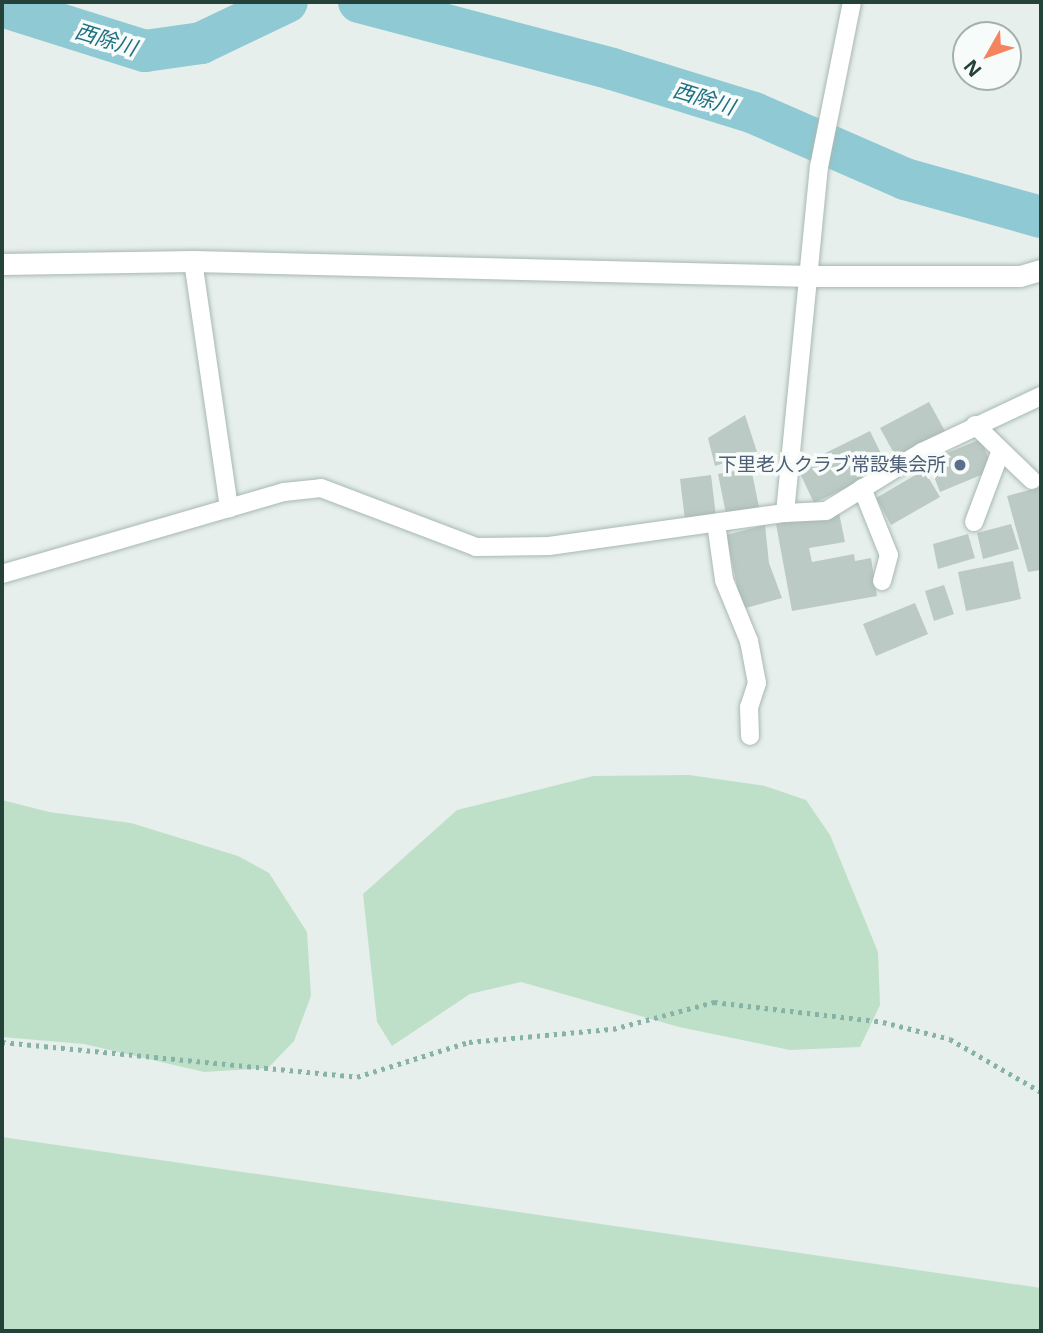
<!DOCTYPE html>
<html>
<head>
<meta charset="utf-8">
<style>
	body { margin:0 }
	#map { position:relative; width:1043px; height:1333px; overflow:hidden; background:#e6efeb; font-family:"Noto Sans","Noto Sans JP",sans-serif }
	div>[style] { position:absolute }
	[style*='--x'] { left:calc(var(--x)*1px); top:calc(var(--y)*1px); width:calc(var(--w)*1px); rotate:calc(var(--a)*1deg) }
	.green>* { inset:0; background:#bfe0c8 }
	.river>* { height:42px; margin:-21px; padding:0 21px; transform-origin:21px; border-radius:21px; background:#8ec9d4 }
	.building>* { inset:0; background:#bbcac4 }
	.path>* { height:4.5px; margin-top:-2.25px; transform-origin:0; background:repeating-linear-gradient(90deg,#86b3a5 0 3.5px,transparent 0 8.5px) }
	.roads { filter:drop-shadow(0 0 2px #a8b8b2) drop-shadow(0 0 2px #a8b8b2) }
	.street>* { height:18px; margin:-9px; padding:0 9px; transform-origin:9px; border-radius:9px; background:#fff }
	.secondary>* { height:21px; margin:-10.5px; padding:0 10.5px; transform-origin:10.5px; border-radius:10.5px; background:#fff }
	.dots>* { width:19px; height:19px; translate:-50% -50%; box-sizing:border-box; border:4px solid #f7fbf9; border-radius:50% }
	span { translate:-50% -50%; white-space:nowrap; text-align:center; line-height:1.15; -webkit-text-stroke:7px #f7fbf9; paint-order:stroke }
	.service-label { font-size:19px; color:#4e5e75 }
	.right { translate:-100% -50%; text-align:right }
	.water-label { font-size:21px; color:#1c6f80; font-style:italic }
	.frame { position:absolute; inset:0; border:4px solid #24423a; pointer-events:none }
	.north { position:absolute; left:952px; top:21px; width:70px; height:70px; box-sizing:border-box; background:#f7fbf9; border:2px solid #a3b1ad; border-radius:50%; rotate:230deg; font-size:19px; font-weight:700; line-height:28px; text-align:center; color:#24423a }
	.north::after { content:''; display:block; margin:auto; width:24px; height:32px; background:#f4845f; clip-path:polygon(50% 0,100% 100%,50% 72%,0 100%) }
</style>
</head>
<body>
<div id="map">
	<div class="green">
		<div style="clip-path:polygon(689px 775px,765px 786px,806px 800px,830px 835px,878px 952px,880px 1005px,860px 1047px,790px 1050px,679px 1027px,521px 982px,470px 994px,392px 1046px,377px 1022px,363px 894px,457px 810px,593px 776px)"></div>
		<div style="clip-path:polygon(2px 800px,49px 812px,131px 823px,238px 856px,269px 873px,307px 932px,311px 996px,294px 1041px,268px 1068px,204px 1072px,84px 1044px,2px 1037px)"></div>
		<div style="clip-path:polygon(2px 1137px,1041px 1288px,1041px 1331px,2px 1331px)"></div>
	</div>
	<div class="river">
		<div style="--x:359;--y:2;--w:262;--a:14.8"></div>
		<div style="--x:612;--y:69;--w:149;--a:17.2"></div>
		<div style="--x:754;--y:113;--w:165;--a:23.6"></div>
		<div style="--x:905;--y:179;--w:141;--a:15.6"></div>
		<div style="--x:2;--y:6;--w:150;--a:17.5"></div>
		<div style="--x:145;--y:51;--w:57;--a:-8.1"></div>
		<div style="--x:201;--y:43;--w:95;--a:-25.5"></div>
	</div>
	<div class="building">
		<div style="clip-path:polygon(929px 402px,945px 431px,896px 457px,880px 428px)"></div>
		<div style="clip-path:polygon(745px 415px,757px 452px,715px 466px,708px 438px)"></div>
		<div style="clip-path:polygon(870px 431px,888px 468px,814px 503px,797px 467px)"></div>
		<div style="clip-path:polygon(981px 439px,993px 470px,940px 492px,928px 461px)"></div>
		<div style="clip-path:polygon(751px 468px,759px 507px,726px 514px,718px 474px)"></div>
		<div style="clip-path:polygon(924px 470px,940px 497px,891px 525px,876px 498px)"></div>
		<div style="clip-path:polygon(711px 475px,716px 516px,685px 520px,680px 479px)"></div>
		<div style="clip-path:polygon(1041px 487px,1041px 570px,1028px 572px,1007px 496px)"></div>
		<div style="clip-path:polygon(839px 513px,845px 542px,809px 548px,812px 562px,854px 554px,855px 561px,871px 558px,877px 596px,792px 611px,776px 524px)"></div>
		<div style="clip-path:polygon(1011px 524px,1019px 549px,983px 559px,977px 533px)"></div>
		<div style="clip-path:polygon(765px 525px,769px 563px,782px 598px,742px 609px,726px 535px)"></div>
		<div style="clip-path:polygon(968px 534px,975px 558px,938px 569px,933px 544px)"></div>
		<div style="clip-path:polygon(1013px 561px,1021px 599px,966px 611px,958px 572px)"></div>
		<div style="clip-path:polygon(944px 585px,954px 614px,934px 621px,925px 591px)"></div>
		<div style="clip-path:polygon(915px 603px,928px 634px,876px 656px,863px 624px)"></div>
	</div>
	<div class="path">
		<div style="--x:2;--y:1042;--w:357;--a:5.6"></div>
		<div style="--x:357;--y:1077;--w:117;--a:-17.4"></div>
		<div style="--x:469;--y:1042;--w:145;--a:-5.2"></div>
		<div style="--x:613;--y:1029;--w:105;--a:-15"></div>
		<div style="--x:714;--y:1002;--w:170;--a:6.7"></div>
		<div style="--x:883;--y:1022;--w:69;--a:14.2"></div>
		<div style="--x:950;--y:1039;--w:105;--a:30.2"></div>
	</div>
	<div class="roads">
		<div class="street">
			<div style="--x:193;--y:261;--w:250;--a:81.7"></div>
			<div style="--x:975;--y:425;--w:79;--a:44"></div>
			<div style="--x:862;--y:488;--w:72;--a:68.1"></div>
			<div style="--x:889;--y:555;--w:27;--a:105"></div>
			<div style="--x:785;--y:513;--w:348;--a:-84.4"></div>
			<div style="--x:819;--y:167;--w:168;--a:-78.7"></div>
			<div style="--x:974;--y:522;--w:74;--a:-69.4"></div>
			<div style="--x:716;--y:523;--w:58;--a:82"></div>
			<div style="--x:724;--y:580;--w:66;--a:67.7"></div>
			<div style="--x:749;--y:641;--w:43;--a:79.2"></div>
			<div style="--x:757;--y:683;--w:25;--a:108"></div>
			<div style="--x:749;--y:707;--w:29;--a:88"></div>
			<div style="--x:2;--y:574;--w:294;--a:-16.2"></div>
			<div style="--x:284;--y:492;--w:37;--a:-6"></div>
			<div style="--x:321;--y:488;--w:166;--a:20.8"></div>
			<div style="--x:476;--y:547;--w:73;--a:-0.8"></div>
			<div style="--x:549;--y:546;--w:238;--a:-8"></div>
			<div style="--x:785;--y:513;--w:41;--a:-2.8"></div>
			<div style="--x:826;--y:511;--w:113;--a:-31.6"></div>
			<div style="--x:922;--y:452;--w:132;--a:-25.2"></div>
		</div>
		<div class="secondary">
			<div style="--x:2;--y:264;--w:191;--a:-0.9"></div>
			<div style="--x:193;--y:261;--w:618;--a:1.39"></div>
			<div style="--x:811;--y:276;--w:209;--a:0"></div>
			<div style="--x:1020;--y:276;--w:22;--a:-16"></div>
		</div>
	</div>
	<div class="dots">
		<div style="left:960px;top:465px;background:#5c6f8a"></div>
	</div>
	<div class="service-label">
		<span class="right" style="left:946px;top:465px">下里老人クラブ常設集会所</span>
	</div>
	<div class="water-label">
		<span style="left:106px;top:39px;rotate:17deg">西除川</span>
		<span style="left:704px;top:98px;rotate:17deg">西除川</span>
	</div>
	<div class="frame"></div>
	<div class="north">N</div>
</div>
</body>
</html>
